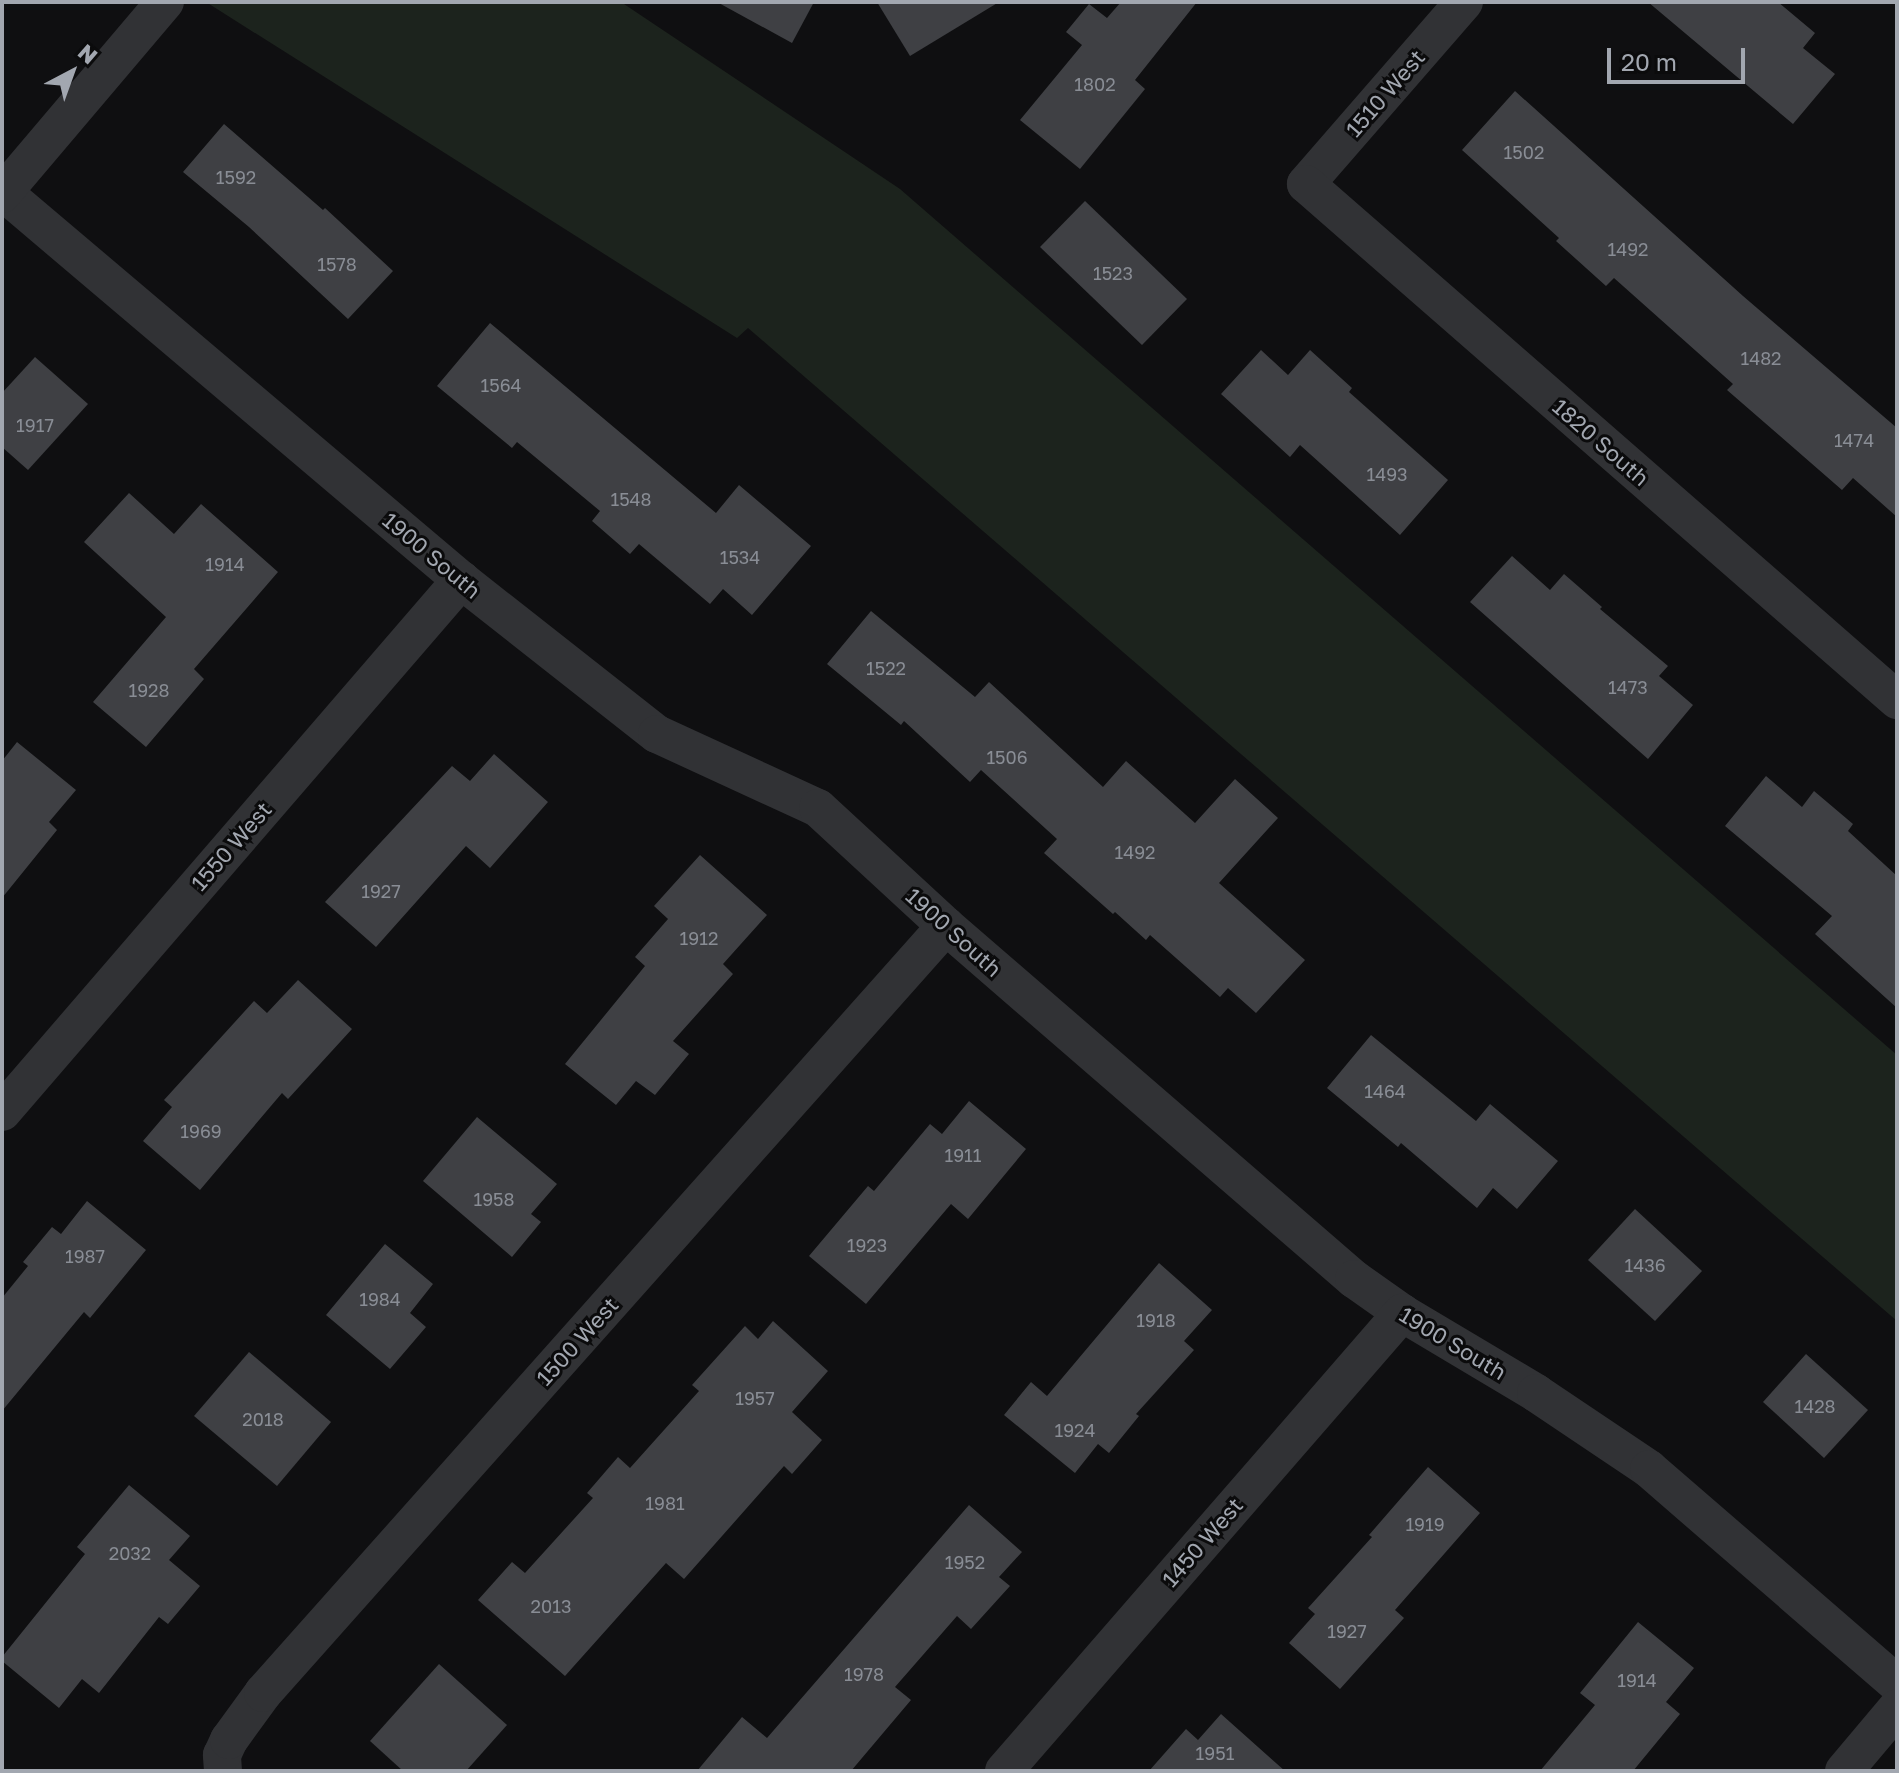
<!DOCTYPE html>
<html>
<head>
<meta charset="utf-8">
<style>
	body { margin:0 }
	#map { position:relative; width:1899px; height:1773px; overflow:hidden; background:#0f0f11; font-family:"Golos Text",sans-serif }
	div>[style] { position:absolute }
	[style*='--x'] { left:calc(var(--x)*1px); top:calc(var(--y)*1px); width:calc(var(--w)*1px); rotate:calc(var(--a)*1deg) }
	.green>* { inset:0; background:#1c231d }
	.building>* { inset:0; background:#3f4044 }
	.street>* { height:38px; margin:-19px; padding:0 19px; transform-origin:19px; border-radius:19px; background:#313235 }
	span { translate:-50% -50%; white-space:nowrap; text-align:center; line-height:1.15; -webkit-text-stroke:6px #0b0b0c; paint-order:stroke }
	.number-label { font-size:18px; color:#898d95 }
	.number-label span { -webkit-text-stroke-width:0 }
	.street-label { font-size:22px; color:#a2a7b0 }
	.frame { position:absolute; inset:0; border:4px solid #a2a7b0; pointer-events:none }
	.north { position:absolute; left:32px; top:32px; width:80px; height:80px; -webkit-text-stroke:6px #0b0b0c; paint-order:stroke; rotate:41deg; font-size:22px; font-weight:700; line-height:32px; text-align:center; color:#a2a7b0 }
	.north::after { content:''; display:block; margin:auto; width:28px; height:36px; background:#a2a7b0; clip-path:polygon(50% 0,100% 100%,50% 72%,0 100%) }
	.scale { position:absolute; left:1607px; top:48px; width:138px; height:36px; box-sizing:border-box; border:4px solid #a2a7b0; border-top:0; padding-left:10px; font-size:24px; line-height:28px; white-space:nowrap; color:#a2a7b0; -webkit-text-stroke:6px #0b0b0c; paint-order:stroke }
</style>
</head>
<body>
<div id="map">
	<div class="green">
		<div style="clip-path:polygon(206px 2px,621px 2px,900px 189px,1897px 1055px,1897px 1321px,748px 328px,737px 338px)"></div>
	</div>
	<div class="building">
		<div style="clip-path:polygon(717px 2px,814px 2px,792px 43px)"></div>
		<div style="clip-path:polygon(877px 2px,999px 2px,910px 56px)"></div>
		<div style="clip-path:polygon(1121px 2px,1197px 2px,1135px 80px,1145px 89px,1080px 169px,1020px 120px,1082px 45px,1066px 32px,1089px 4px,1107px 18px)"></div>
		<div style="clip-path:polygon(1648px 2px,1778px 2px,1815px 33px,1803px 48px,1835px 74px,1793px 124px)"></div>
		<div style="clip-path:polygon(1515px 91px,1743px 296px,1897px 428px,1897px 517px,1853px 478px,1842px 490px,1727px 390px,1733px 384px,1614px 278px,1606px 286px,1556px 241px,1559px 238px,1462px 150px)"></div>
		<div style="clip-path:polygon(224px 124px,323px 210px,325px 208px,393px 271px,348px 319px,249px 227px,183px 172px)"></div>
		<div style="clip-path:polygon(1085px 201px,1187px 299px,1142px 345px,1040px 247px)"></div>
		<div style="clip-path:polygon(490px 323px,716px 513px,739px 485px,811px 546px,752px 615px,723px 589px,710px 604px,639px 544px,630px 554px,592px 521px,600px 511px,517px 442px,512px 448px,437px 386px)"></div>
		<div style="clip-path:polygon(1261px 350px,1288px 375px,1310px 350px,1352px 388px,1349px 392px,1448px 480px,1400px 535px,1300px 445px,1290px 457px,1221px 394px)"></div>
		<div style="clip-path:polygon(35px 357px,88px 404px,28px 470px,2px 447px,2px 393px)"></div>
		<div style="clip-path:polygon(129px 493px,174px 534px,201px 504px,278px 572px,194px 669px,204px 679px,146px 747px,93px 702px,166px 617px,84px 542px)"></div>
		<div style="clip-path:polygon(1512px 556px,1550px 590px,1564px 574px,1602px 607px,1600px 609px,1668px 666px,1659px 676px,1693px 705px,1648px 759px,1470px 602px)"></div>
		<div style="clip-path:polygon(871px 611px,975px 697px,989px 682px,1103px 787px,1126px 761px,1195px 823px,1235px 779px,1278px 818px,1219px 883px,1305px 960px,1256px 1013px,1228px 988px,1220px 997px,1150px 935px,1146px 940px,1115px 912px,1113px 914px,1044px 853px,1057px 839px,981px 770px,970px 782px,904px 721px,901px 725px,827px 664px)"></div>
		<div style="clip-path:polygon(17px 742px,76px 790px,49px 822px,57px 830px,2px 898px,2px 761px)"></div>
		<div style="clip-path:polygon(494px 754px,548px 802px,490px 868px,466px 846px,376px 947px,325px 902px,452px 766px,470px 781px)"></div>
		<div style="clip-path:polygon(1766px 776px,1802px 807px,1814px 791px,1853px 824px,1848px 831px,1897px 876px,1897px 1008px,1815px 934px,1832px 916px,1725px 826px)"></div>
		<div style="clip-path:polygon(700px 855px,767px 915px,723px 964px,733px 974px,673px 1041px,689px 1054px,655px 1095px,636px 1081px,616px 1105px,565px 1064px,645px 966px,635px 957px,668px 919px,654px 906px)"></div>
		<div style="clip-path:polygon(298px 980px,352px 1029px,288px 1099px,282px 1093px,200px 1190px,143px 1141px,172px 1107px,164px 1100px,254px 1001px,267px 1013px)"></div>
		<div style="clip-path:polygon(1371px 1035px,1476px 1121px,1490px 1104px,1558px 1161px,1517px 1209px,1493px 1188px,1477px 1208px,1401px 1143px,1398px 1147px,1327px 1088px)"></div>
		<div style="clip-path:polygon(969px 1101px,1026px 1149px,968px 1219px,951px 1204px,866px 1304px,809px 1256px,868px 1186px,874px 1191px,930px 1124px,942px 1134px)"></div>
		<div style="clip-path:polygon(477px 1117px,557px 1184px,531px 1214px,541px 1222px,512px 1257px,423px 1181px)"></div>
		<div style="clip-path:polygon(87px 1201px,146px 1250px,90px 1318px,84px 1312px,2px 1411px,2px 1298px,28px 1266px,23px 1262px,52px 1227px,61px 1234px)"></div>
		<div style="clip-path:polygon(1635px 1209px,1702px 1271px,1655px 1321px,1588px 1260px)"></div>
		<div style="clip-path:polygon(385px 1244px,433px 1284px,410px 1313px,426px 1327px,390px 1369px,326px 1315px)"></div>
		<div style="clip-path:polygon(1159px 1263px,1212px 1310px,1184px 1341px,1194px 1350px,1136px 1414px,1139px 1416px,1109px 1453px,1098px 1444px,1075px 1473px,1004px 1415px,1031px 1382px,1047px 1396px)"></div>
		<div style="clip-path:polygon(773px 1321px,828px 1371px,792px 1412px,822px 1440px,792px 1474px,784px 1466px,684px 1579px,666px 1563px,565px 1676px,478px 1600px,512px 1562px,525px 1573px,593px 1498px,587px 1493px,618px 1457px,630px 1468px,699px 1391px,692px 1385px,745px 1326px,758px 1339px)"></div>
		<div style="clip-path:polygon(249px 1352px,331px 1422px,277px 1486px,194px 1416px)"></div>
		<div style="clip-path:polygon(1806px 1354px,1868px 1410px,1824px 1458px,1763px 1402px)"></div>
		<div style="clip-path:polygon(1428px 1467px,1480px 1513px,1395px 1610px,1404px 1618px,1340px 1689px,1289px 1643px,1315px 1614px,1308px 1608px,1372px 1537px,1369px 1535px)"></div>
		<div style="clip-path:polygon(129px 1485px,190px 1536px,169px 1560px,200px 1586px,168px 1624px,159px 1617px,99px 1693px,82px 1679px,59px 1708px,2px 1661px,2px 1657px,85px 1554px,77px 1547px)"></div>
		<div style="clip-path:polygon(969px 1505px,1022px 1552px,999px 1577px,1010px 1586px,971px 1629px,957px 1616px,895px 1687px,911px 1700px,851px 1771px,697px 1771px,742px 1717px,767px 1738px)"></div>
		<div style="clip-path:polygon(1638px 1622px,1694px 1668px,1666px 1702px,1680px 1714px,1633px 1771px,1540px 1771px,1595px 1705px,1580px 1693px)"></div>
		<div style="clip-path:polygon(439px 1664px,507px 1725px,466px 1771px,403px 1771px,370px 1741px)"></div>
		<div style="clip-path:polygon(1221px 1714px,1285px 1771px,1149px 1771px,1186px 1729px,1198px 1740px)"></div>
	</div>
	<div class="street">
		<div style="--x:1464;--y:2;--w:241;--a:131"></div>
		<div style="--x:1306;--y:184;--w:785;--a:41.12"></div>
		<div style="--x:3;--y:192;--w:600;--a:40.27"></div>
		<div style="--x:461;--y:580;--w:249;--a:38.2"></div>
		<div style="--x:657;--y:734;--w:177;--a:24.7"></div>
		<div style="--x:818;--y:808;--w:174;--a:42.7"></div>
		<div style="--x:946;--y:926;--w:540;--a:40.87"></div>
		<div style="--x:1354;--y:1279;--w:59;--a:35.3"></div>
		<div style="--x:1402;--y:1313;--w:156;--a:30.8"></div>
		<div style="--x:1536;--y:1393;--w:136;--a:33.9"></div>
		<div style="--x:1649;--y:1469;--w:328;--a:40.9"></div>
		<div style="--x:2;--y:194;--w:252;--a:-49.7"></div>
		<div style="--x:2;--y:1112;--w:703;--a:-49.21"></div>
		<div style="--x:223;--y:1771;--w:16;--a:-94"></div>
		<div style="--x:222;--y:1755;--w:17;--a:-65"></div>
		<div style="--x:229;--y:1740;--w:58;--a:-54.1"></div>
		<div style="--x:263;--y:1693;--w:1027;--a:-48.32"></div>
		<div style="--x:1004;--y:1771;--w:607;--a:-49.01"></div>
		<div style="--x:1844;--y:1771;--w:82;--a:-49.9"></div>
	</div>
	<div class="number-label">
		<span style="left:1095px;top:84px">1802</span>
		<span style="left:1524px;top:152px">1502</span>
		<span style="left:236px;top:177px">1592</span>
		<span style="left:1628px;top:249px">1492</span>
		<span style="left:337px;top:264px">1578</span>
		<span style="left:1113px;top:273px">1523</span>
		<span style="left:1761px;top:358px">1482</span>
		<span style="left:501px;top:385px">1564</span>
		<span style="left:35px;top:425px">1917</span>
		<span style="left:1854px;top:440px">1474</span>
		<span style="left:1387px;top:474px">1493</span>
		<span style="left:631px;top:499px">1548</span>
		<span style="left:740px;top:557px">1534</span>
		<span style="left:225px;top:564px">1914</span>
		<span style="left:886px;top:668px">1522</span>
		<span style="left:1628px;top:687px">1473</span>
		<span style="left:149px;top:690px">1928</span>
		<span style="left:1007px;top:757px">1506</span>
		<span style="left:1135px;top:852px">1492</span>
		<span style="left:381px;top:891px">1927</span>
		<span style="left:699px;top:938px">1912</span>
		<span style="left:1385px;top:1091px">1464</span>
		<span style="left:201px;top:1131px">1969</span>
		<span style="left:963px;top:1155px">1911</span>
		<span style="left:494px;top:1199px">1958</span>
		<span style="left:867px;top:1245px">1923</span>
		<span style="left:85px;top:1256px">1987</span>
		<span style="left:1645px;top:1265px">1436</span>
		<span style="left:380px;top:1299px">1984</span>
		<span style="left:1156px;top:1320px">1918</span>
		<span style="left:755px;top:1398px">1957</span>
		<span style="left:1815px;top:1406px">1428</span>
		<span style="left:263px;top:1419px">2018</span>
		<span style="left:1075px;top:1430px">1924</span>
		<span style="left:665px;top:1503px">1981</span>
		<span style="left:1425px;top:1524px">1919</span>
		<span style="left:130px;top:1553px">2032</span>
		<span style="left:965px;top:1562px">1952</span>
		<span style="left:551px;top:1606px">2013</span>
		<span style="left:1347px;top:1631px">1927</span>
		<span style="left:864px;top:1674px">1978</span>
		<span style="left:1637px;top:1680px">1914</span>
		<span style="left:1215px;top:1753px">1951</span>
	</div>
	<div class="street-label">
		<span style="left:1385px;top:93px;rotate:-49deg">1510 West</span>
		<span style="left:1601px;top:442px;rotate:41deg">1820 South</span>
		<span style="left:432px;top:555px;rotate:40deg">1900 South</span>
		<span style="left:231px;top:846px;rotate:-49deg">1550 West</span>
		<span style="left:954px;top:932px;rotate:42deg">1900 South</span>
		<span style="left:577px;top:1341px;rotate:-48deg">1500 West</span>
		<span style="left:1453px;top:1343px;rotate:31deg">1900 South</span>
		<span style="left:1202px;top:1542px;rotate:-49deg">1450 West</span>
	</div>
	<div class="frame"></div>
	<div class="north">N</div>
	<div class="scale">20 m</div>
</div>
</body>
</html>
